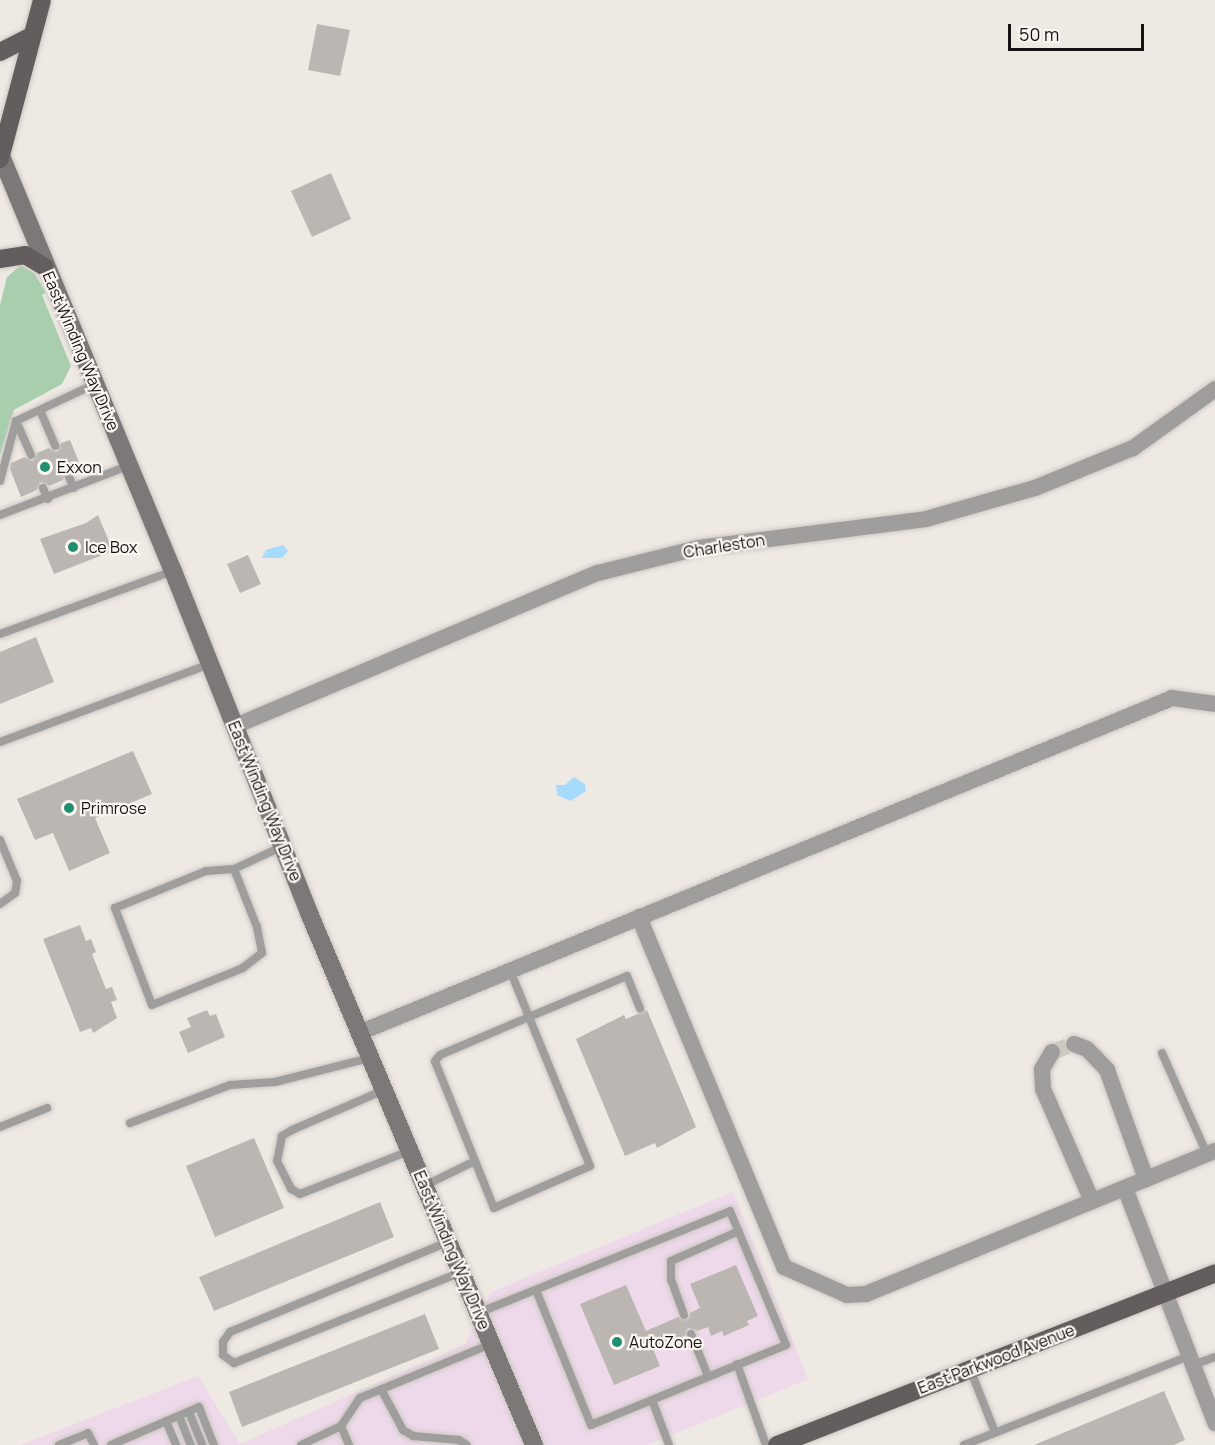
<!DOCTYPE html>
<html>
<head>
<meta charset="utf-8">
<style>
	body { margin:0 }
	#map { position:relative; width:1215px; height:1445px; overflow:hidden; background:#efe9e4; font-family:Manrope,sans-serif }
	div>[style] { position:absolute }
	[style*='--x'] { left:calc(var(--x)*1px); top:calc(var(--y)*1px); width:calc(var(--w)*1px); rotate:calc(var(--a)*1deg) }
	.commercial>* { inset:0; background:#edd9e9 }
	.green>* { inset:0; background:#a8ceae }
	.water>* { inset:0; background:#a7dbfe }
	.building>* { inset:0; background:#bcb6b2 }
	.street-tunnel>* { height:16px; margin-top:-8px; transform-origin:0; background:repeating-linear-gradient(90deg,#cec9c4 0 16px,transparent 0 24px) }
	.roads { filter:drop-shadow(0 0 2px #ccc7c2) drop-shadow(0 0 2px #ccc7c2) }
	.lane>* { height:8px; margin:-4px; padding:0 4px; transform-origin:4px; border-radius:4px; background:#a09d9d }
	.street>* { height:16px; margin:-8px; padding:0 8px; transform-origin:8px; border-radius:8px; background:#a09d9d }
	.secondary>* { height:18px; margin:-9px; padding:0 9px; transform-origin:9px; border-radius:9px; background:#7c7878 }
	.primary>* { height:18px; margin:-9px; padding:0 9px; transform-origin:9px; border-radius:9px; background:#635d5d }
	.dots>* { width:16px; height:16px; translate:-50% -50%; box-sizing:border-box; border:3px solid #fcf6f2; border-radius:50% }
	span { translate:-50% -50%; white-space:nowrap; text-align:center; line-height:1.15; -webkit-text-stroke:4.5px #fcf6f2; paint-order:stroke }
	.street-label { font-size:16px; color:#151312 }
	.poi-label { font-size:16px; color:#151312 }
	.left { translate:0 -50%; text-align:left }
	.scale { position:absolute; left:1008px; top:24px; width:136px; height:27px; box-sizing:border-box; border:3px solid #151312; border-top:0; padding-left:8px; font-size:18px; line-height:21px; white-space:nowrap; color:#151312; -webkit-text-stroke:4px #fcf6f2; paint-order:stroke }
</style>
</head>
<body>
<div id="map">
	<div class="commercial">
		<div style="clip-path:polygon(733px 1192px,808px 1379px,648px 1445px,21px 1445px,198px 1376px,240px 1444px,465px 1344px,491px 1292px)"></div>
	</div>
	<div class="green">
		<div style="clip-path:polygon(21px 265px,35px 274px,46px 293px,42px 295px,71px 366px,62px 384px,14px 410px,0 455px,0 305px,7px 277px)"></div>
	</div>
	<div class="water">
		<div style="clip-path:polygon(283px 545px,288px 551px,282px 558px,262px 558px,266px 550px)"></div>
		<div style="clip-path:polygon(574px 777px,585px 784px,586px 791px,571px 801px,557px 795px,556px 785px,565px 785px)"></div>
	</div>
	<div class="building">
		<div style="clip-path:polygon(317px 24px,350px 30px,340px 76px,308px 70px)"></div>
		<div style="clip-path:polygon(331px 173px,351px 219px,312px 237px,291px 191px)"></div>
		<div style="clip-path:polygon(70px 440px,83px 472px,75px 475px,67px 471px,63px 480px,49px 486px,41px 482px,37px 490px,21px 497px,10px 469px,11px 463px,25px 457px,33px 461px,37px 453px,49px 448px,57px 452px,61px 443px)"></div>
		<div style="clip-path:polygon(98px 515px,113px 551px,54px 574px,40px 539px,86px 523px)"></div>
		<div style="clip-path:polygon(248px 555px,261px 584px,240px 593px,227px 564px)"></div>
		<div style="clip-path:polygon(36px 637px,54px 682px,0 704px,0 652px)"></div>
		<div style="clip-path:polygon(133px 751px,152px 794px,95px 818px,110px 853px,69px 871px,53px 833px,35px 840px,17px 799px)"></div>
		<div style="clip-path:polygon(80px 925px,86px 941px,91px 939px,96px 952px,92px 954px,106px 989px,112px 987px,117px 1000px,111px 1002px,117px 1018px,93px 1033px,91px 1028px,80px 1032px,43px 939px)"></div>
		<div style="clip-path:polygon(207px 1010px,210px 1016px,216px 1014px,225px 1037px,188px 1053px,179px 1032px,191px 1027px,187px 1018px)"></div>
		<div style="clip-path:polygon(647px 1010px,696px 1127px,657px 1148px,655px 1143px,625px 1156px,576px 1039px,624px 1015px,626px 1019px)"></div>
		<div style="clip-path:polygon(254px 1138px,284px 1208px,215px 1237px,186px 1166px)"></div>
		<div style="clip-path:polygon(380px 1202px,394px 1237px,214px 1311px,199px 1277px)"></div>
		<div style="clip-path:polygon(736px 1265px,758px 1316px,747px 1321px,749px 1325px,724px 1336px,722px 1331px,711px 1336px,708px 1327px,697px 1331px,688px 1328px,685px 1336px,653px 1349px,660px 1366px,614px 1385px,580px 1304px,626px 1285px,646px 1331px,678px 1317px,688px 1319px,690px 1313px,700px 1308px,690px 1284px)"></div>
		<div style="clip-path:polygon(425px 1314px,439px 1349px,242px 1427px,229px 1392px)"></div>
		<div style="clip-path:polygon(1164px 1391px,1185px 1440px,1174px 1445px,1034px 1445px)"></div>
	</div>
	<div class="street-tunnel">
		<div style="--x:1052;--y:1052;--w:23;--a:-20"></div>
	</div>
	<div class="roads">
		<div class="lane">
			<div style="--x:40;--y:410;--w:39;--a:67"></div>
			<div style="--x:16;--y:421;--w:37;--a:66"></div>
			<div style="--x:69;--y:477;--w:12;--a:66"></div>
			<div style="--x:0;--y:481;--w:62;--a:-75.1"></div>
			<div style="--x:16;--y:421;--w:87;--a:-25.1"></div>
			<div style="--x:43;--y:488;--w:12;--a:66"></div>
			<div style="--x:0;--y:515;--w:139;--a:-21"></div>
			<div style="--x:0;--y:634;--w:184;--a:-20"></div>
			<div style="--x:0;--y:742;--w:224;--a:-20.4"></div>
			<div style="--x:0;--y:840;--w:44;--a:67.5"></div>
			<div style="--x:17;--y:881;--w:12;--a:99"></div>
			<div style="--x:15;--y:893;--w:19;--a:144"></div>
			<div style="--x:234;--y:869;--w:62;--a:68.4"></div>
			<div style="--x:257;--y:927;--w:26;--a:79"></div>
			<div style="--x:262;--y:953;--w:24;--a:142"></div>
			<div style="--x:243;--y:968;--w:98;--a:157.9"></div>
			<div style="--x:152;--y:1005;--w:104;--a:-110.9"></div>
			<div style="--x:115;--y:908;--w:98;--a:-22.1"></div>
			<div style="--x:206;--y:871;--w:28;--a:-4"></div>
			<div style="--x:234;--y:869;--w:54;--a:-25.1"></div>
			<div style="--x:510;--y:970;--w:51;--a:68"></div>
			<div style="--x:529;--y:1017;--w:161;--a:67.7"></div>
			<div style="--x:590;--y:1166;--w:105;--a:156.4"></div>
			<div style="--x:494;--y:1208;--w:158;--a:-111.9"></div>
			<div style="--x:435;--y:1061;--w:8;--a:-50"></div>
			<div style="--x:440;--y:1055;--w:97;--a:-23.1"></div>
			<div style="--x:529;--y:1017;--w:106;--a:-22.7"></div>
			<div style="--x:627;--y:976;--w:35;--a:68"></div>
			<div style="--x:1162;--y:1053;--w:111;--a:66"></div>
			<div style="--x:384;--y:1090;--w:100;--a:156.5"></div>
			<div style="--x:292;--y:1130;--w:12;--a:149"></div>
			<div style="--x:282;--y:1136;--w:25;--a:101"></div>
			<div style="--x:277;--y:1161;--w:31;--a:63"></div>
			<div style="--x:291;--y:1189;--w:10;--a:29"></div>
			<div style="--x:300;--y:1194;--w:117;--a:-21.5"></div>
			<div style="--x:130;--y:1123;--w:107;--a:-20.8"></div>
			<div style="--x:230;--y:1085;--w:45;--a:-3.8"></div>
			<div style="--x:275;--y:1082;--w:98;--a:-14.2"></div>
			<div style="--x:0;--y:1127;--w:51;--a:-22"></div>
			<div style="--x:424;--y:1186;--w:57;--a:-26.1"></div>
			<div style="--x:448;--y:1242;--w:236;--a:157.6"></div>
			<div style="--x:230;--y:1332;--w:12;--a:125"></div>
			<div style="--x:223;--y:1342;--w:13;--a:90"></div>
			<div style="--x:223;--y:1355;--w:14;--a:36"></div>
			<div style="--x:234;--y:1363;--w:245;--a:-21.8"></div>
			<div style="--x:478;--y:1313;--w:272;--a:-22"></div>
			<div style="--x:730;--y:1211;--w:145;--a:67.3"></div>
			<div style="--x:786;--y:1345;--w:211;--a:157.7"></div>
			<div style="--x:591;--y:1425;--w:146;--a:-112.2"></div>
			<div style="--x:684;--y:1315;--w:37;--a:-110"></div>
			<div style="--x:671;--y:1280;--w:19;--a:-90"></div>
			<div style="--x:671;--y:1261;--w:74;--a:-23.8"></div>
			<div style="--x:691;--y:1334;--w:45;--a:68"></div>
			<div style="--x:737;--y:1364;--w:86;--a:70.3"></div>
			<div style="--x:1193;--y:1365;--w:23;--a:-20"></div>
			<div style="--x:970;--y:1369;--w:68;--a:68.4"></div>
			<div style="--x:381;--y:1389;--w:47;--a:61.8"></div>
			<div style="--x:403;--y:1430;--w:12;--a:31"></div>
			<div style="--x:413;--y:1436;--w:46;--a:5"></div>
			<div style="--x:459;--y:1440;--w:9;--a:32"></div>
			<div style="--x:652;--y:1400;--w:48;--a:69.3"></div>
			<div style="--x:189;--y:1412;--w:35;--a:68"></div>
			<div style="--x:179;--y:1416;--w:31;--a:68"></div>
			<div style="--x:166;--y:1421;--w:26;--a:67"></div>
			<div style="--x:341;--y:1426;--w:21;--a:67"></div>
			<div style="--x:59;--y:1445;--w:31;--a:-22"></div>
			<div style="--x:88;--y:1433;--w:13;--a:63"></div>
			<div style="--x:111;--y:1445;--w:96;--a:-23.4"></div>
			<div style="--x:199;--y:1407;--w:41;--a:68.5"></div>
			<div style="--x:301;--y:1445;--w:44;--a:-25.4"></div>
			<div style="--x:341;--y:1426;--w:34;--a:-56"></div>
			<div style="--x:360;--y:1398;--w:142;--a:-22.4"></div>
			<div style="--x:964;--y:1445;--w:242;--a:-21.6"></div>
		</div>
		<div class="street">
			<div style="--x:235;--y:726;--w:394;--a:-22.9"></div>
			<div style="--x:598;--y:573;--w:103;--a:-14"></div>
			<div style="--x:698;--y:548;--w:230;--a:-7.2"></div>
			<div style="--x:926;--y:519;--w:113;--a:-15.9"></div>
			<div style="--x:1035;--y:488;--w:106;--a:-22.2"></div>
			<div style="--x:1133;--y:448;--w:101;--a:-35.7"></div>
			<div style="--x:639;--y:917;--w:379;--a:67.5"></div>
			<div style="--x:784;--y:1267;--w:69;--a:24"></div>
			<div style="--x:847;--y:1295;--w:19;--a:-3"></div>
			<div style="--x:866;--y:1294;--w:377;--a:-22.3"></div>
			<div style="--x:359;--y:1033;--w:879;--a:-22.39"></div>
			<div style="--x:1172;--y:698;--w:43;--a:7.9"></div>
			<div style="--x:1074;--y:1044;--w:14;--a:21"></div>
			<div style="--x:1087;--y:1049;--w:29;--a:46"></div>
			<div style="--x:1107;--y:1070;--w:116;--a:70.3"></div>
			<div style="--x:1052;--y:1052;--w:20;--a:120"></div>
			<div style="--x:1042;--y:1069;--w:20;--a:87"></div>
			<div style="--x:1043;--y:1089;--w:122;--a:66.4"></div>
			<div style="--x:1125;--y:1188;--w:252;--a:69"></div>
		</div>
		<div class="secondary">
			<div style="--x:1;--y:156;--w:449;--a:67.5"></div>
			<div style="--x:173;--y:571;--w:368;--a:68.3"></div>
			<div style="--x:309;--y:913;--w:578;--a:67.07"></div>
		</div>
		<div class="primary">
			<div style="--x:0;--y:52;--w:36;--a:-27"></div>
			<div style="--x:0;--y:159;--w:164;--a:-75.2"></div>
			<div style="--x:0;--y:259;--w:25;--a:-9"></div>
			<div style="--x:25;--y:255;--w:23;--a:31"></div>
			<div style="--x:777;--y:1445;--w:471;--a:-21.4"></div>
		</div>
	</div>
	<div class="dots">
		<div style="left:45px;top:467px;background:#1f8f70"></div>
		<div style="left:73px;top:547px;background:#1f8f70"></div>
		<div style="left:69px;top:808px;background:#1f8f70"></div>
		<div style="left:617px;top:1342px;background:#1f8f70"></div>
	</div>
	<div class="street-label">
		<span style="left:81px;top:351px;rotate:67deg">East Winding Way Drive</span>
		<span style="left:724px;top:546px;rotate:-9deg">Charleston</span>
		<span style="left:265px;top:801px;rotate:68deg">East Winding Way Drive</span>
		<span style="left:452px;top:1250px;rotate:67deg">East Winding Way Drive</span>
		<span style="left:996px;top:1359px;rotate:-21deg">East Parkwood Avenue</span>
	</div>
	<div class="poi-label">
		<span class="left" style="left:57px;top:467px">Exxon</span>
		<span class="left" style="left:85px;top:547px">Ice Box</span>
		<span class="left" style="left:81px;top:808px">Primrose</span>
		<span class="left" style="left:629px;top:1342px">AutoZone</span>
	</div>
	<div class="scale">50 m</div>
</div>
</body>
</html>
